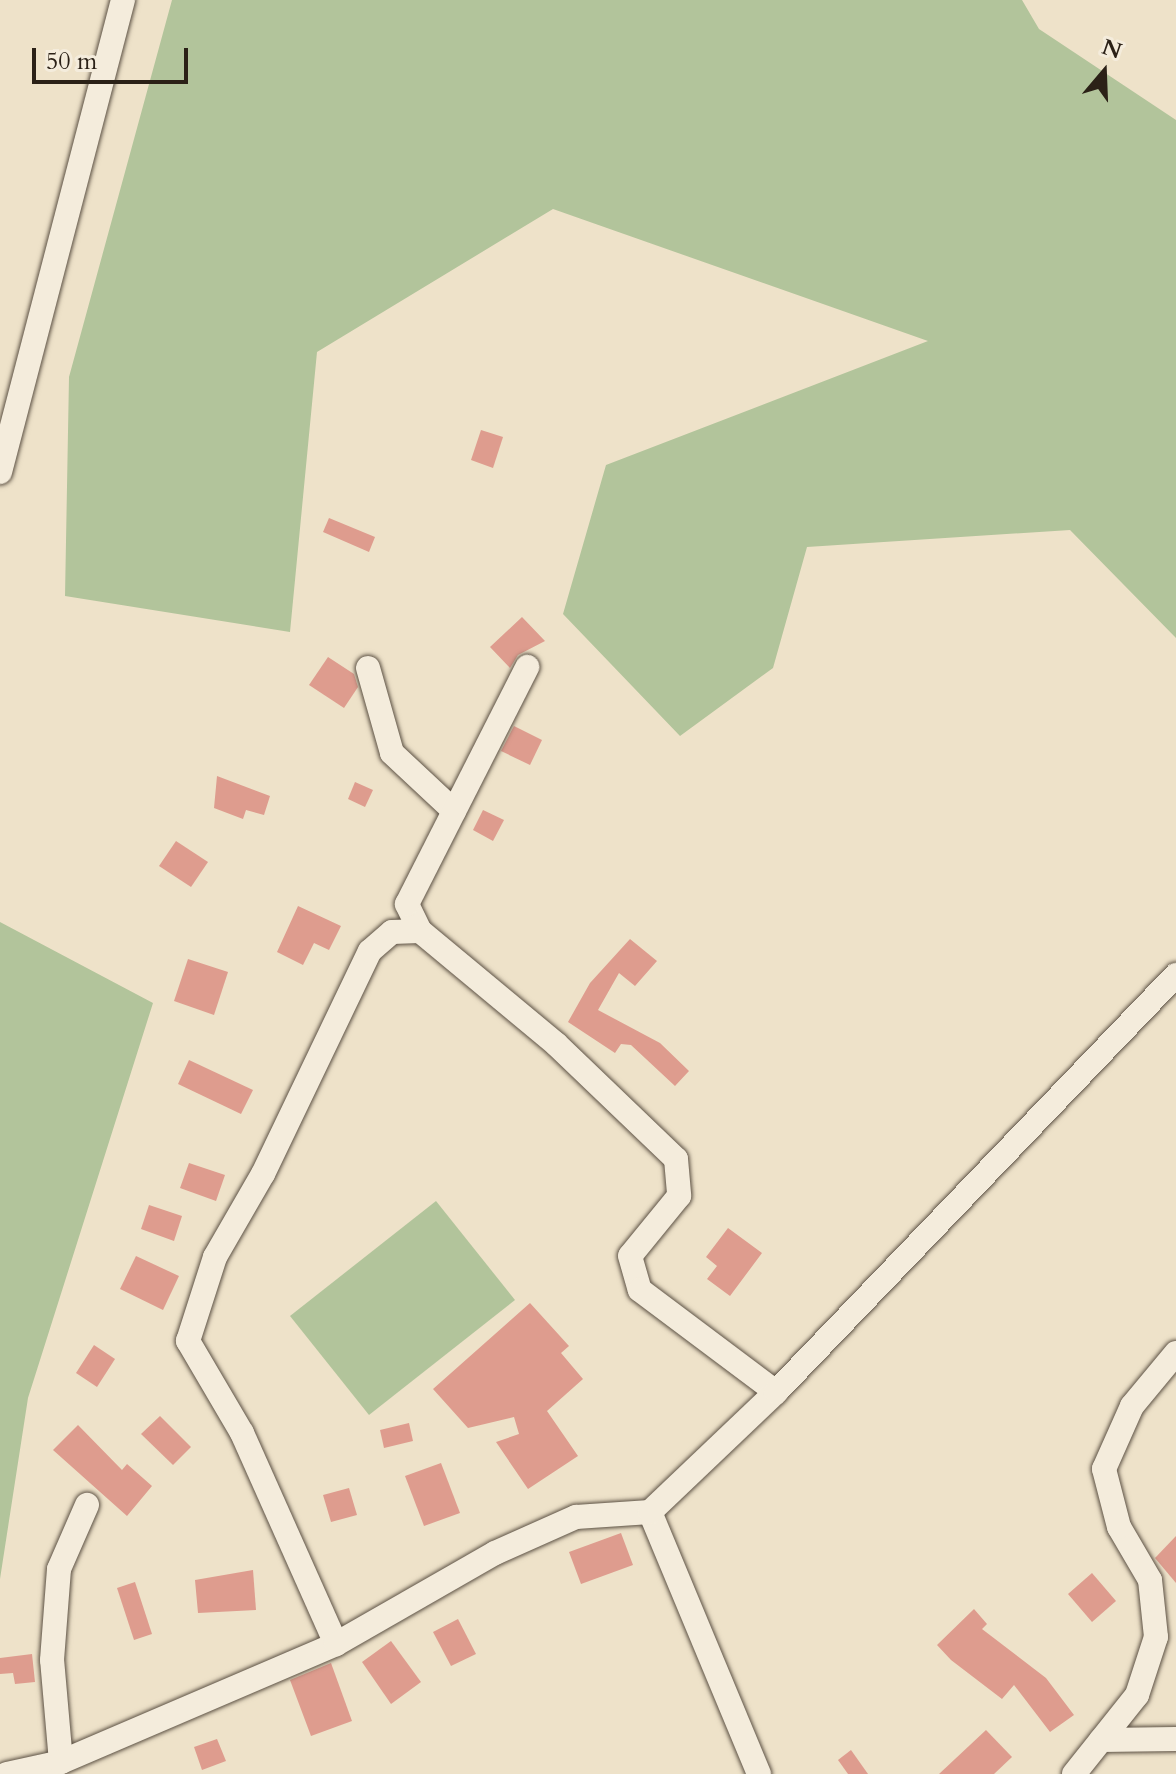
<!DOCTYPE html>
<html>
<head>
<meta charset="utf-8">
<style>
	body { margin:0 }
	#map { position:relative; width:1176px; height:1774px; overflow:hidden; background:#eee2c9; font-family:Cardo,serif }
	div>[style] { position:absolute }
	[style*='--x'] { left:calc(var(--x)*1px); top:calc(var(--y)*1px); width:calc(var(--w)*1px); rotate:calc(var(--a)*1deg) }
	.green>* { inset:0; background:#b2c49b }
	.building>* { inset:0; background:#de9c8e }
	.roads { filter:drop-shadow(0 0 2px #5c5144) drop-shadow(0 0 2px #5c5144) }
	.street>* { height:24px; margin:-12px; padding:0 12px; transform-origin:12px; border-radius:12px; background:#f4ecdc }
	span { translate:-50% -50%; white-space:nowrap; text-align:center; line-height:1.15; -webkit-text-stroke:6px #f4ecdc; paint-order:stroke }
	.north { position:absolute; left:1064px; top:32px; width:80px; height:80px; -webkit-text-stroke:6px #f4ecdc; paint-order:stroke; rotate:19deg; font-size:22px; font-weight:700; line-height:32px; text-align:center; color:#2b2117 }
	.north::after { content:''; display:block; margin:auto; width:28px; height:36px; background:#2b2117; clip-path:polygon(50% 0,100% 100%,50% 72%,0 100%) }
	.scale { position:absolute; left:32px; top:48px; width:156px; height:36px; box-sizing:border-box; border:4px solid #2b2117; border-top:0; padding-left:10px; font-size:24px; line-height:28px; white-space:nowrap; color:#2b2117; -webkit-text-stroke:6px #f4ecdc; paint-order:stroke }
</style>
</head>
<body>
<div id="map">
	<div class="green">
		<div style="clip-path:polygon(172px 0,1022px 0,1039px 29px,1176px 120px,1176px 638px,1070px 530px,807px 547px,773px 668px,680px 736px,563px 614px,606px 465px,928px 341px,553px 209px,317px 352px,290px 632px,65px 596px,69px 377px)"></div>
		<div style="clip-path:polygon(0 922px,153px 1003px,28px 1398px,0 1579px)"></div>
		<div style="clip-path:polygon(436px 1201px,515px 1300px,369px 1415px,290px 1316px)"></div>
	</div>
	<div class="building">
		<div style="clip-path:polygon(481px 430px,503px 437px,493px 468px,471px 460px)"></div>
		<div style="clip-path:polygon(329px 518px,375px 537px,369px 552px,323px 532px)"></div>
		<div style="clip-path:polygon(522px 617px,545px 641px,518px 655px,510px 668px,490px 647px)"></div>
		<div style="clip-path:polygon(328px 657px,354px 674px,358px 687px,344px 708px,309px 685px)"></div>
		<div style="clip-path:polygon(514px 726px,542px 740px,530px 765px,501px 751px)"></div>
		<div style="clip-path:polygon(217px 776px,270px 796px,264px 815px,246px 810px,243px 819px,214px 808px)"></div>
		<div style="clip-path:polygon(355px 782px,373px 790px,365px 807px,348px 799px)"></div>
		<div style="clip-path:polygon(483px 810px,504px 820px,493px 841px,473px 830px)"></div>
		<div style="clip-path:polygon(176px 841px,208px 862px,191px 887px,159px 866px)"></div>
		<div style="clip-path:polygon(298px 906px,341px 926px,329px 950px,314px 943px,303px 965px,277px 952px)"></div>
		<div style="clip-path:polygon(630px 939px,657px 961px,635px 986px,619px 973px,598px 1010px,660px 1043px,689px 1071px,675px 1086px,631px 1045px,621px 1044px,615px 1053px,568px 1022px,590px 983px)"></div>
		<div style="clip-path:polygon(188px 959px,228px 972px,214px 1015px,174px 1001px)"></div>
		<div style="clip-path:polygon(189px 1060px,253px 1090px,241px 1114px,178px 1084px)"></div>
		<div style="clip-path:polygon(189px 1163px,225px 1175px,216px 1201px,180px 1188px)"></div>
		<div style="clip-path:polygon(149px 1205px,182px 1216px,174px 1241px,141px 1229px)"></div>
		<div style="clip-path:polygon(728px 1228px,762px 1253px,730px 1296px,707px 1279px,717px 1266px,706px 1257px)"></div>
		<div style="clip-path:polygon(136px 1256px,179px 1276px,163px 1310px,120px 1289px)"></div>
		<div style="clip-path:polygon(530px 1303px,569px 1346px,561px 1353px,583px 1379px,547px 1411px,578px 1456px,528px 1489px,496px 1442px,519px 1434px,514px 1417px,468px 1428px,433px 1389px)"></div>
		<div style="clip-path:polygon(94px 1345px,115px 1359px,97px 1387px,76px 1373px)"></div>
		<div style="clip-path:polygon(160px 1416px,191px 1447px,173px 1465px,141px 1434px)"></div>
		<div style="clip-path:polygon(409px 1423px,413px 1441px,384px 1448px,380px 1430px)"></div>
		<div style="clip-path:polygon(78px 1425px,122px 1470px,127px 1464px,152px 1486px,127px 1516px,53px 1450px)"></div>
		<div style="clip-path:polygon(441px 1463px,460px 1513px,424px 1526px,405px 1476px)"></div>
		<div style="clip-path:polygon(349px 1488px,357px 1515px,331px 1522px,323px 1495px)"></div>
		<div style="clip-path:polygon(621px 1533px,633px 1565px,581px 1584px,569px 1552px)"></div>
		<div style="clip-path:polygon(1176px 1536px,1176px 1583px,1155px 1558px)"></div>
		<div style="clip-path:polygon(253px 1570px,256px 1610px,198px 1613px,195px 1580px)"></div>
		<div style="clip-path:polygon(1092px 1573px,1116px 1601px,1092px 1622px,1068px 1594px)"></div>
		<div style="clip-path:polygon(135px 1582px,152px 1634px,134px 1640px,117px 1588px)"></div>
		<div style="clip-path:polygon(974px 1609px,987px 1624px,982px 1629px,1046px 1678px,1074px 1715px,1050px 1732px,1014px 1685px,1002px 1699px,951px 1660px,937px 1645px)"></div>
		<div style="clip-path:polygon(458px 1619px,476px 1654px,451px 1666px,433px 1632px)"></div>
		<div style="clip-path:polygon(391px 1641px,421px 1682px,391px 1704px,362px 1662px)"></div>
		<div style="clip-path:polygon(32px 1654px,35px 1682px,15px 1684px,13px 1673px,0 1674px,0 1658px)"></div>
		<div style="clip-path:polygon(331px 1663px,352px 1721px,311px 1736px,290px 1680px)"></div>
		<div style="clip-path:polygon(986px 1730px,1012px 1757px,994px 1774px,939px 1774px)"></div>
		<div style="clip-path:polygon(217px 1739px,226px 1761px,202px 1770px,194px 1747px)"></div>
		<div style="clip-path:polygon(851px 1750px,868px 1774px,848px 1774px,838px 1760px)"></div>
	</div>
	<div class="roads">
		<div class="street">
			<div style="--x:0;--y:472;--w:488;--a:-75.4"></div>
			<div style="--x:368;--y:668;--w:88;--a:74.2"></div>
			<div style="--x:392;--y:753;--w:85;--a:43.1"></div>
			<div style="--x:420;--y:931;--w:177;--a:39.7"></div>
			<div style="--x:556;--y:1044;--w:166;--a:43.8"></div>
			<div style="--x:676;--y:1159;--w:37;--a:85"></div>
			<div style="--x:679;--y:1196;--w:77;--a:129.2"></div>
			<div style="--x:630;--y:1256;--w:35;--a:74"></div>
			<div style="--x:640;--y:1290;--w:170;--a:36.9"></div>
			<div style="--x:650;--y:1512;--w:284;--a:67.4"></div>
			<div style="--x:336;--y:1644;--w:231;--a:-114"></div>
			<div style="--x:242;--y:1433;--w:107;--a:-120.4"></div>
			<div style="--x:188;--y:1341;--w:88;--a:-72.2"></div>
			<div style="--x:215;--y:1257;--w:96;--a:-60"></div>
			<div style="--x:263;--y:1174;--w:247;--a:-64.4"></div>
			<div style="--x:370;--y:951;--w:29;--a:-41"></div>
			<div style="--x:392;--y:932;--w:28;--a:-2"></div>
			<div style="--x:420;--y:931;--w:30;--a:-116"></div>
			<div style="--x:407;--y:904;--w:266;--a:-63.1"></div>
			<div style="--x:1101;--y:1740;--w:75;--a:-0.8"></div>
			<div style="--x:61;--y:1762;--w:102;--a:-95"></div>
			<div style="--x:52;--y:1660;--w:91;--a:-85.6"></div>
			<div style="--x:59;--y:1569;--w:70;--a:-66.4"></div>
			<div style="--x:7;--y:1774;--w:55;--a:-12.5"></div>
			<div style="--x:61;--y:1762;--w:299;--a:-23.2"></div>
			<div style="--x:336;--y:1644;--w:183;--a:-29.8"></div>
			<div style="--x:495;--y:1553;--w:89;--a:-24"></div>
			<div style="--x:576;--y:1517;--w:74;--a:-3.9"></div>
			<div style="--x:650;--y:1512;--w:174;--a:-43.6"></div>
			<div style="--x:776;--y:1392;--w:578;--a:-46.19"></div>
			<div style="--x:1074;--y:1774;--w:101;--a:-51.4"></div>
			<div style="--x:1137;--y:1695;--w:61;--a:-71.9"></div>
			<div style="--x:1156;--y:1637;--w:57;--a:-96"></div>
			<div style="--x:1150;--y:1580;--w:61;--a:-120.3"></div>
			<div style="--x:1119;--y:1527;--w:60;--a:-104.5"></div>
			<div style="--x:1104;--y:1469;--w:69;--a:-66"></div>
			<div style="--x:1132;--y:1406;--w:69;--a:-50.3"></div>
		</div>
	</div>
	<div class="north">N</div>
	<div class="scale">50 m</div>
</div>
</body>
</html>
